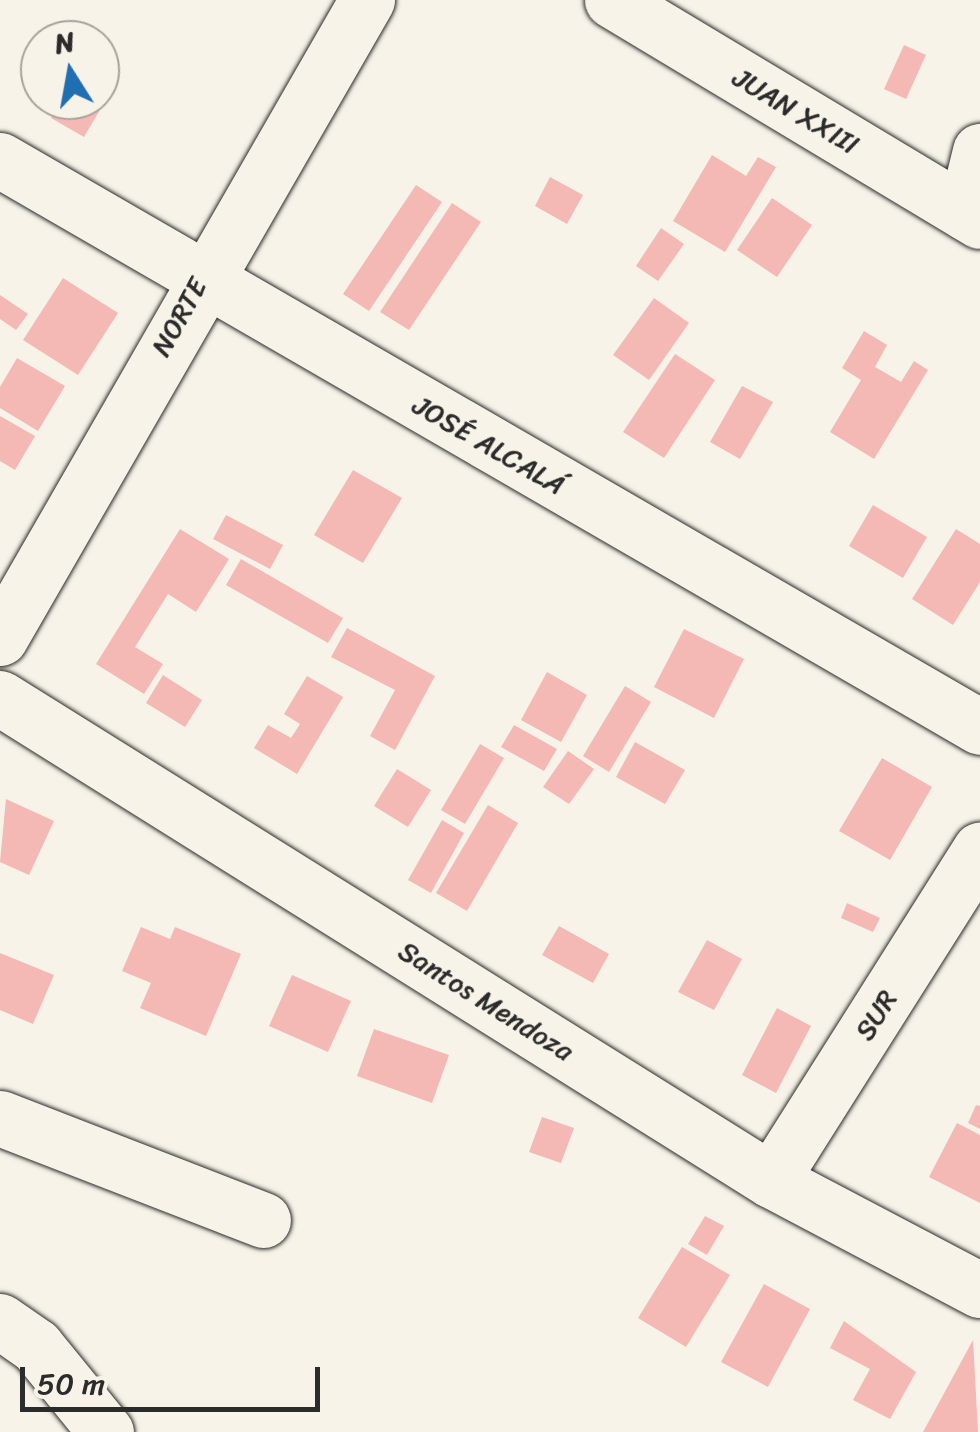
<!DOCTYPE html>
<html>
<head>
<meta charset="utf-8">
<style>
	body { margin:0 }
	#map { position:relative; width:980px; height:1432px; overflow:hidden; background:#f7f3e8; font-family:Sriracha,sans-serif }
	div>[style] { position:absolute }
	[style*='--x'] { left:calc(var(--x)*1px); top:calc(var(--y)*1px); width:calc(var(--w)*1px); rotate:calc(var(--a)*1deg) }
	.building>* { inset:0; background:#f4b8b5 }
	.roads { filter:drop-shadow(0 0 2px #2b2b2b) drop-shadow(0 0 2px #2b2b2b) }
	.minor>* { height:55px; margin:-27.5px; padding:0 27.5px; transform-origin:27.5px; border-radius:27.5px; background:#f7f3e8 }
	span { translate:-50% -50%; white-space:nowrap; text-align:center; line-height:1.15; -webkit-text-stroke:9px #f7f3e8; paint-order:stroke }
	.street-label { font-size:28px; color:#2b2b2b }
	.north { position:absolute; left:20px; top:20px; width:100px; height:100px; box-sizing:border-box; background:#f7f3e8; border:2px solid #a5a39c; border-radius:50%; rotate:349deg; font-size:28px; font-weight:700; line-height:40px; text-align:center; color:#2b2b2b }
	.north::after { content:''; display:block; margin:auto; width:35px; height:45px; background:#1f6fb2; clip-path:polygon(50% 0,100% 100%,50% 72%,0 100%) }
	.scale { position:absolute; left:20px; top:1367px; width:300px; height:45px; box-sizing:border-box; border:5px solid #2b2b2b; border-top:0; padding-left:12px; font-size:30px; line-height:35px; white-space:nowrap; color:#2b2b2b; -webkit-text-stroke:8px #f7f3e8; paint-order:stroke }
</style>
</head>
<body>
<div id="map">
	<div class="building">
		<div style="clip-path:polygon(904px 45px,926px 55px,906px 99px,884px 89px)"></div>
		<div style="clip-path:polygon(100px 85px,111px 91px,84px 137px,51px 118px,61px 100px,100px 100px)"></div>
		<div style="clip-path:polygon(712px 155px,746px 176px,758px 157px,776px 167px,725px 252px,673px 221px)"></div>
		<div style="clip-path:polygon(550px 177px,583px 195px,567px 224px,535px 206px)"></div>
		<div style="clip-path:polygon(416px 185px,442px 202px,369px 311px,343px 294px)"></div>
		<div style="clip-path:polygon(772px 198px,812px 225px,777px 277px,737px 250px)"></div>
		<div style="clip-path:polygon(452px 203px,481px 222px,409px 330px,380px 312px)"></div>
		<div style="clip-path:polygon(661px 228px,684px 244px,658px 281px,636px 266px)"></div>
		<div style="clip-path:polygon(63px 278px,118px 313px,78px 375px,23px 340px)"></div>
		<div style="clip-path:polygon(0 295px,28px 314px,16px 330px,0 319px)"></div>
		<div style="clip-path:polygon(654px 298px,689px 323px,649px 380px,613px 355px)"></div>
		<div style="clip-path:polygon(864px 331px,887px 345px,875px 367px,901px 382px,914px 361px,928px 370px,874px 459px,830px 432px,861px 380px,842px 368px)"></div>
		<div style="clip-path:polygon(675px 354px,715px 380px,664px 458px,623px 432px)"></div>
		<div style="clip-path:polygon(17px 358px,65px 386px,38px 431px,0 408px,0 387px)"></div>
		<div style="clip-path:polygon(742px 386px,773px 402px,740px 459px,710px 442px)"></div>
		<div style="clip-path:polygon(0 416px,35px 436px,15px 470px,0 461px)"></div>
		<div style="clip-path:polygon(353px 470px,402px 498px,363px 563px,314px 535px)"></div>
		<div style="clip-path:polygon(873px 505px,927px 537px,903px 578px,849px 546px)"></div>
		<div style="clip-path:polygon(226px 515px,283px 545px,270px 569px,213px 539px)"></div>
		<div style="clip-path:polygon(180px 529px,229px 559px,196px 612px,168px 594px,135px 647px,163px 664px,144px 694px,96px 664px)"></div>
		<div style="clip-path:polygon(956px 529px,980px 544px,980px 582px,953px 625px,912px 599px)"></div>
		<div style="clip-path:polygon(241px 559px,343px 618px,328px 643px,226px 585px)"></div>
		<div style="clip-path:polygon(347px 628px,435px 676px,395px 750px,370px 736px,395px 690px,331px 657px)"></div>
		<div style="clip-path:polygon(684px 629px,744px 659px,714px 718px,654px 687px)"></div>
		<div style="clip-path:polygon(547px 672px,587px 695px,561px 742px,521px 720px)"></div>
		<div style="clip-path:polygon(163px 675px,202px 700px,185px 727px,146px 703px)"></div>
		<div style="clip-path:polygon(307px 676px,343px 697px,297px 774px,254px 748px,268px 725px,291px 738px,300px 724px,284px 714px)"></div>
		<div style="clip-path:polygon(625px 686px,651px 702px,609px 772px,583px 756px)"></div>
		<div style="clip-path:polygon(514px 725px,557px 749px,544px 771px,501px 747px)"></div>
		<div style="clip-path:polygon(635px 742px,685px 770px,665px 804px,616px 777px)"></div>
		<div style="clip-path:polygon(480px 744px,504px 758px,465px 824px,441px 810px)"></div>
		<div style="clip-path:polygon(568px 751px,594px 769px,569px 804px,543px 787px)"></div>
		<div style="clip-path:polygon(882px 758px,932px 787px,890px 860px,839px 831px)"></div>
		<div style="clip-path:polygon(397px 769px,431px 790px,408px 827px,374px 806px)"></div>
		<div style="clip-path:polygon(6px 799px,54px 821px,29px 875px,0 862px)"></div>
		<div style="clip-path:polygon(488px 805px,518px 823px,467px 911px,436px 893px)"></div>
		<div style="clip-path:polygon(442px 820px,464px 833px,431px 893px,408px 880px)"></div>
		<div style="clip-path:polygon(847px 903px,880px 918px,873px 932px,841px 918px)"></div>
		<div style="clip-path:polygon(559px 926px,609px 954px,593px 983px,542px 955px)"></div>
		<div style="clip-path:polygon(141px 927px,170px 939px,175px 927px,241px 954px,206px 1036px,140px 1008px,151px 983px,122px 971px)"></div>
		<div style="clip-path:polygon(707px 940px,742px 959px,714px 1010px,678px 992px)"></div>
		<div style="clip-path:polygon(0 953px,54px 975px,33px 1024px,0 1010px)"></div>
		<div style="clip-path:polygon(292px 975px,351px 1001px,328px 1052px,269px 1026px)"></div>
		<div style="clip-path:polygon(777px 1008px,811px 1026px,776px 1093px,742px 1075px)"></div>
		<div style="clip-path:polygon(374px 1029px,449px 1055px,432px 1103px,357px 1076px)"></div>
		<div style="clip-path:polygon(976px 1105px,980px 1106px,980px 1129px,968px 1123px)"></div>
		<div style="clip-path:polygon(542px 1117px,574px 1128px,561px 1163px,529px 1152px)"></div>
		<div style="clip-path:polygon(957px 1123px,980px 1135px,980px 1203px,929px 1177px)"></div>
		<div style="clip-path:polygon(705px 1216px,724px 1226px,707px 1255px,688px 1244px)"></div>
		<div style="clip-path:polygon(682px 1247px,730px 1275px,686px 1347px,638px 1318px)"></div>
		<div style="clip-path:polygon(764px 1284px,810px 1309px,768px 1387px,721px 1362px)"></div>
		<div style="clip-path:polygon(844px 1321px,916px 1372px,890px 1419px,853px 1400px,870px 1369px,830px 1348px)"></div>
		<div style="clip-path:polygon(973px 1340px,978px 1432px,923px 1432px)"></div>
	</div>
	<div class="roads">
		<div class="minor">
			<div style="--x:612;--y:0;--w:429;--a:31"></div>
			<div style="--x:0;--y:160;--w:1132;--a:30.05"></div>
			<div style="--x:965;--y:212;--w:63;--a:-76.2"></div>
			<div style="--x:0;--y:638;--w:736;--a:-60.09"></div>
			<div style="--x:0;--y:698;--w:909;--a:32.01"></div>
			<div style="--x:771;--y:1180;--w:236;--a:27.8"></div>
			<div style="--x:0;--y:1118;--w:282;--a:21.2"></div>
			<div style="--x:771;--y:1180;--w:391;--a:-57.7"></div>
			<div style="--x:0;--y:1321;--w:44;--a:34.8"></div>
			<div style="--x:36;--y:1346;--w:111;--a:50.9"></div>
		</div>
	</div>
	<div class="street-label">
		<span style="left:796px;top:111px;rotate:31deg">JUAN XXIII</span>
		<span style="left:179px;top:317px;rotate:-61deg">NORTE</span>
		<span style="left:489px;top:445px;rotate:30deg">JOSÉ ALCALÁ</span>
		<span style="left:486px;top:1001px;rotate:32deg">Santos Mendoza</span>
		<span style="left:876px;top:1015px;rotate:-58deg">SUR</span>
	</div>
	<div class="north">N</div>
	<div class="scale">50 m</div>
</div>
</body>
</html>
